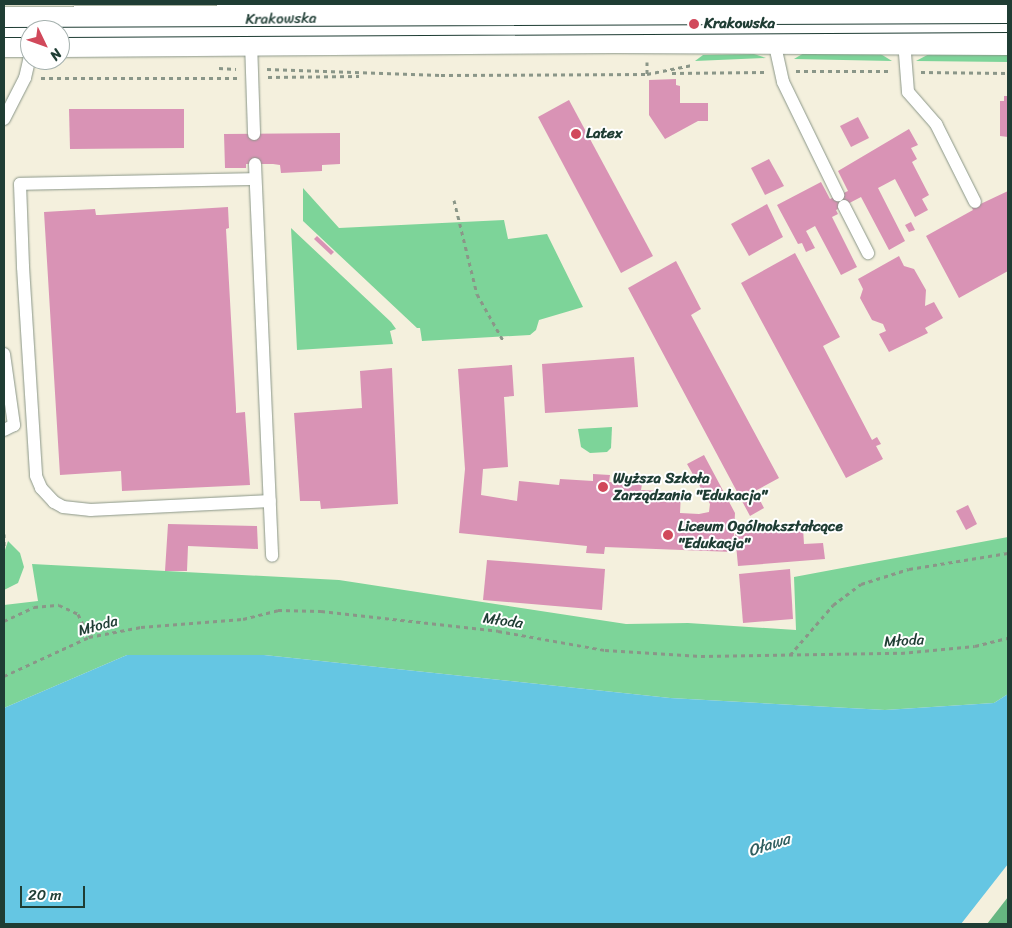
<!DOCTYPE html>
<html>
<head>
<meta charset="utf-8">
<style>
	body { margin:0 }
	#map { position:relative; width:1012px; height:928px; overflow:hidden; background:#f4f0dd; font-family:Sriracha,sans-serif }
	div>[style] { position:absolute }
	[style*='--x'] { left:calc(var(--x)*1px); top:calc(var(--y)*1px); width:calc(var(--w)*1px); rotate:calc(var(--a)*1deg) }
	.green>* { inset:0; background:#7dd499 }
	.forest>* { inset:0; background:#66b681 }
	.water>* { inset:0; background:#65c6e3 }
	.building>* { inset:0; background:#d993b5 }
	.path>* { height:3px; margin-top:-1.5px; transform-origin:0; background:repeating-linear-gradient(90deg,#8a9688 0 4px,transparent 0 8px) }
	.roads { filter:drop-shadow(0 0 1px #8a9688) drop-shadow(0 0 1px #8a9688) }
	.lane>* { height:12px; margin:-6px; padding:0 6px; transform-origin:6px; border-radius:6px; background:#fff }
	.secondary>* { height:28px; margin:-14px; padding:0 14px; transform-origin:14px; border-radius:14px; background:#fff }
	.tram>* { height:1px; margin:-0.5px; padding:0 0.5px; transform-origin:0.5px; border-radius:0.5px; background:#1f3d34 }
	.dots>* { width:14px; height:14px; translate:-50% -50%; box-sizing:border-box; border:2px solid #fff; border-radius:50% }
	span { translate:-50% -50%; white-space:nowrap; text-align:center; line-height:1.15; -webkit-text-stroke:4px #fff; paint-order:stroke }
	.street-label { font-size:15px; color:#1f3d34 }
	.poi-label { font-size:15px; color:#1f3d34; font-weight:700 }
	.left { translate:0 -50%; text-align:left }
	.water-label { font-size:16px; color:#305f60; font-style:italic }
	.frame { position:absolute; inset:0; border:5px solid #1f3d34; pointer-events:none }
	.north { position:absolute; left:20px; top:20px; width:50px; height:50px; box-sizing:border-box; background:#fff; border:1px solid #a5b1ae; border-radius:50%; rotate:132deg; font-size:14px; font-weight:700; line-height:20px; text-align:center; color:#1f3d34 }
	.north::after { content:''; display:block; margin:auto; width:18px; height:22px; background:#d1495b; clip-path:polygon(50% 0,100% 100%,50% 72%,0 100%) }
	.scale { position:absolute; left:20px; top:886px; width:65px; height:22px; box-sizing:border-box; border:2px solid #1f3d34; border-top:0; padding-left:6px; font-size:15px; line-height:18px; white-space:nowrap; color:#1f3d34; -webkit-text-stroke:4px #fff; paint-order:stroke }
</style>
</head>
<body>
<div id="map">
	<div class="green">
		<div style="clip-path:polygon(804px 53px,879px 53px,892px 61px,794px 59px)"></div>
		<div style="clip-path:polygon(931px 53px,1008px 55px,1008px 62px,916px 61px)"></div>
		<div style="clip-path:polygon(754px 54px,766px 58px,695px 61px,703px 55px)"></div>
		<div style="clip-path:polygon(303px 188px,339px 228px,504px 220px,508px 239px,547px 234px,583px 307px,539px 320px,536px 330px,530px 335px,422px 341px,420px 328px,417px 328px,303px 221px)"></div>
		<div style="clip-path:polygon(291px 228px,391px 322px,396px 329px,390px 331px,393px 344px,297px 350px)"></div>
		<div style="clip-path:polygon(612px 427px,611px 448px,607px 452px,590px 453px,581px 447px,578px 429px)"></div>
		<div style="clip-path:polygon(1008px 537px,1008px 694px,994px 703px,885px 710px,670px 698px,264px 655px,127px 655px,4px 708px,4px 605px,38px 601px,32px 564px,339px 580px,626px 624px,688px 623px,796px 630px,794px 577px)"></div>
		<div style="clip-path:polygon(8px 541px,20px 553px,24px 567px,18px 583px,4px 590px,4px 553px)"></div>
	</div>
	<div class="forest">
		<div style="clip-path:polygon(1008px 897px,1008px 924px,987px 924px)"></div>
	</div>
	<div class="water">
		<div style="clip-path:polygon(127px 655px,264px 655px,670px 698px,885px 710px,994px 703px,1008px 694px,1008px 864px,961px 924px,4px 924px,4px 708px)"></div>
	</div>
	<div class="building">
		<div style="clip-path:polygon(676px 79px,676px 85px,680px 86px,680px 103px,708px 103px,708px 121px,698px 121px,665px 139px,649px 115px,649px 80px)"></div>
		<div style="clip-path:polygon(1004px 96px,1008px 96px,1008px 137px,1000px 136px,1000px 101px,1004px 101px)"></div>
		<div style="clip-path:polygon(569px 100px,653px 256px,621px 273px,538px 117px)"></div>
		<div style="clip-path:polygon(69px 109px,184px 109px,184px 148px,70px 149px)"></div>
		<div style="clip-path:polygon(858px 117px,869px 138px,851px 147px,840px 126px)"></div>
		<div style="clip-path:polygon(909px 129px,918px 145px,911px 148px,917px 159px,912px 162px,929px 195px,922px 199px,928px 210px,915px 217px,895px 179px,878px 188px,905px 241px,889px 250px,861px 197px,836px 210px,838px 214px,832px 217px,857px 267px,841px 275px,815px 226px,806px 231px,815px 248px,806px 252px,802px 243px,798px 244px,777px 205px,821px 182px,830px 199px,848px 191px,838px 171px)"></div>
		<div style="clip-path:polygon(340px 133px,340px 164px,322px 165px,322px 171px,281px 173px,280px 165px,273px 164px,246px 164px,246px 168px,225px 168px,224px 134px)"></div>
		<div style="clip-path:polygon(769px 159px,784px 186px,765px 195px,751px 168px)"></div>
		<div style="clip-path:polygon(1008px 191px,1008px 271px,959px 298px,926px 236px,973px 210px,972px 208px)"></div>
		<div style="clip-path:polygon(767px 204px,783px 237px,749px 256px,731px 224px)"></div>
		<div style="clip-path:polygon(228px 207px,229px 228px,226px 229px,236px 408px,236px 413px,245px 412px,250px 485px,122px 491px,121px 471px,60px 475px,44px 212px,95px 209px,96px 215px,100px 215px)"></div>
		<div style="clip-path:polygon(911px 222px,915px 230px,909px 232px,905px 225px)"></div>
		<div style="clip-path:polygon(317px 236px,334px 252px,331px 255px,314px 239px)"></div>
		<div style="clip-path:polygon(795px 253px,840px 337px,823px 346px,872px 440px,877px 437px,881px 444px,876px 446px,883px 459px,846px 478px,741px 283px)"></div>
		<div style="clip-path:polygon(899px 256px,904px 266px,914px 269px,926px 290px,925px 306px,934px 302px,943px 318px,925px 328px,928px 333px,889px 352px,879px 334px,886px 331px,883px 324px,872px 320px,860px 298px,863px 289px,858px 279px)"></div>
		<div style="clip-path:polygon(676px 261px,701px 309px,691px 315px,779px 478px,755px 491px,764px 508px,750px 516px,628px 288px)"></div>
		<div style="clip-path:polygon(634px 357px,638px 407px,545px 413px,542px 364px)"></div>
		<div style="clip-path:polygon(512px 365px,514px 396px,504px 397px,508px 467px,483px 469px,481px 495px,517px 501px,519px 481px,559px 485px,560px 479px,593px 481px,593px 474px,610px 475px,609px 482px,642px 484px,641px 490px,681px 492px,680px 513px,699px 514px,709px 512px,710px 504px,687px 464px,704px 455px,735px 513px,733px 552px,605px 547px,604px 554px,586px 553px,587px 546px,459px 533px,465px 469px,458px 369px)"></div>
		<div style="clip-path:polygon(392px 368px,398px 504px,321px 509px,320px 501px,300px 501px,294px 413px,362px 408px,360px 371px)"></div>
		<div style="clip-path:polygon(968px 505px,977px 524px,966px 530px,956px 511px)"></div>
		<div style="clip-path:polygon(168px 524px,257px 526px,258px 549px,188px 546px,187px 571px,165px 571px)"></div>
		<div style="clip-path:polygon(803px 528px,804px 544px,823px 543px,825px 559px,738px 566px,735px 534px)"></div>
		<div style="clip-path:polygon(487px 560px,605px 569px,602px 610px,483px 600px)"></div>
		<div style="clip-path:polygon(790px 569px,793px 619px,743px 623px,739px 574px)"></div>
	</div>
	<div class="path">
		<div style="--x:647;--y:62;--w:12;--a:90"></div>
		<div style="--x:219;--y:68;--w:17;--a:3"></div>
		<div style="--x:267;--y:69;--w:174;--a:2"></div>
		<div style="--x:441;--y:75;--w:206;--a:-0.3"></div>
		<div style="--x:647;--y:74;--w:46;--a:-11.3"></div>
		<div style="--x:796;--y:71;--w:94;--a:0"></div>
		<div style="--x:921;--y:72;--w:87;--a:0.7"></div>
		<div style="--x:672;--y:73;--w:93;--a:-0.6"></div>
		<div style="--x:268;--y:77;--w:91;--a:-0.6"></div>
		<div style="--x:41;--y:78;--w:196;--a:0"></div>
		<div style="--x:454;--y:200;--w:97;--a:76.3"></div>
		<div style="--x:477;--y:294;--w:55;--a:60.6"></div>
		<div style="--x:4;--y:534;--w:15;--a:90"></div>
		<div style="--x:4;--y:621;--w:33;--a:-25"></div>
		<div style="--x:34;--y:607;--w:25;--a:-5"></div>
		<div style="--x:59;--y:605;--w:21;--a:25"></div>
		<div style="--x:78;--y:614;--w:25;--a:64"></div>
		<div style="--x:790;--y:655;--w:66;--a:-49.3"></div>
		<div style="--x:833;--y:605;--w:35;--a:-37"></div>
		<div style="--x:861;--y:584;--w:50;--a:-17.4"></div>
		<div style="--x:909;--y:569;--w:100;--a:-9.2"></div>
		<div style="--x:4;--y:676;--w:94;--a:-24.6"></div>
		<div style="--x:89;--y:637;--w:53;--a:-10.9"></div>
		<div style="--x:141;--y:627;--w:102;--a:-4.5"></div>
		<div style="--x:243;--y:619;--w:36;--a:-14"></div>
		<div style="--x:278;--y:610;--w:43;--a:1.3"></div>
		<div style="--x:321;--y:611;--w:178;--a:6.4"></div>
		<div style="--x:498;--y:631;--w:109;--a:10.1"></div>
		<div style="--x:605;--y:650;--w:96;--a:3.6"></div>
		<div style="--x:701;--y:656;--w:200;--a:-0.9"></div>
		<div style="--x:901;--y:653;--w:74;--a:-5.4"></div>
		<div style="--x:975;--y:646;--w:34;--a:-14"></div>
	</div>
	<div class="roads">
		<div class="lane">
			<div style="--x:774;--y:41;--w:42;--a:77.6"></div>
			<div style="--x:783;--y:82;--w:126;--a:64"></div>
			<div style="--x:904;--y:41;--w:51;--a:85.5"></div>
			<div style="--x:908;--y:92;--w:43;--a:48.8"></div>
			<div style="--x:936;--y:124;--w:87;--a:63.4"></div>
			<div style="--x:251;--y:42;--w:92;--a:88.1"></div>
			<div style="--x:4;--y:119;--w:46;--a:-62.9"></div>
			<div style="--x:25;--y:78;--w:23;--a:-77"></div>
			<div style="--x:255;--y:164;--w:392;--a:87.5"></div>
			<div style="--x:255;--y:179;--w:235;--a:178.8"></div>
			<div style="--x:20;--y:184;--w:83;--a:87.9"></div>
			<div style="--x:23;--y:267;--w:209;--a:86.4"></div>
			<div style="--x:36;--y:476;--w:13;--a:67"></div>
			<div style="--x:41;--y:488;--w:19;--a:47"></div>
			<div style="--x:54;--y:502;--w:10;--a:29"></div>
			<div style="--x:63;--y:507;--w:28;--a:6"></div>
			<div style="--x:91;--y:510;--w:179;--a:-2.9"></div>
			<div style="--x:844;--y:206;--w:53;--a:62.9"></div>
			<div style="--x:4;--y:354;--w:72;--a:82"></div>
			<div style="--x:14;--y:425;--w:11;--a:153"></div>
		</div>
		<div class="secondary">
			<div style="--x:4;--y:21;--w:1004;--a:-0.4"></div>
			<div style="--x:4;--y:43;--w:26;--a:0"></div>
			<div style="--x:60;--y:43;--w:555;--a:-0.41"></div>
			<div style="--x:615;--y:39;--w:393;--a:0.3"></div>
		</div>
	</div>
	<div class="tram">
		<div style="--x:4;--y:27;--w:1004;--a:-0.23"></div>
		<div style="--x:4;--y:37;--w:26;--a:0"></div>
		<div style="--x:60;--y:37;--w:948;--a:-0.3"></div>
	</div>
	<div class="dots">
		<div style="left:694px;top:24px;background:#d1495b"></div>
		<div style="left:576px;top:134px;background:#d1495b"></div>
		<div style="left:603px;top:487px;background:#d1495b"></div>
		<div style="left:668px;top:535px;background:#d1495b"></div>
	</div>
	<div class="street-label">
		<span style="left:281px;top:19px;rotate:-1deg">Krakowska</span>
		<span style="left:503px;top:621px;rotate:8deg">Młoda</span>
		<span style="left:98px;top:626px;rotate:-15deg">Młoda</span>
		<span style="left:904px;top:641px;rotate:-3deg">Młoda</span>
	</div>
	<div class="poi-label">
		<span class="left" style="left:704px;top:24px">Krakowska</span>
		<span class="left" style="left:586px;top:134px">Latex</span>
		<span class="left" style="left:613px;top:487px">Wyższa Szkoła<br>Zarządzania "Edukacja"</span>
		<span class="left" style="left:678px;top:535px">Liceum Ogólnokształcące<br>"Edukacja"</span>
	</div>
	<div class="water-label">
		<span style="left:769px;top:845px;rotate:-18deg">Oława</span>
	</div>
	<div class="frame"></div>
	<div class="north">N</div>
	<div class="scale">20 m</div>
</div>
</body>
</html>
